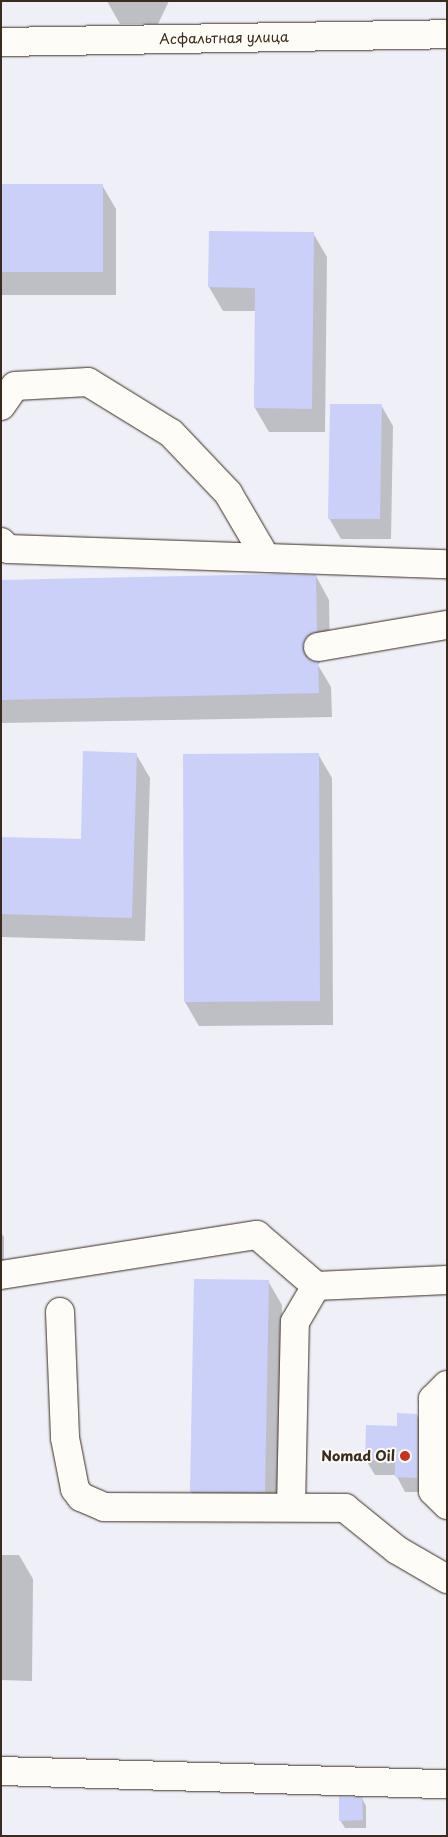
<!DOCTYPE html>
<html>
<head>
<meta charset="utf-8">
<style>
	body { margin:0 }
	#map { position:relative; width:448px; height:1837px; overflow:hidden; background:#eeeff7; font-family:"Playpen Sans",sans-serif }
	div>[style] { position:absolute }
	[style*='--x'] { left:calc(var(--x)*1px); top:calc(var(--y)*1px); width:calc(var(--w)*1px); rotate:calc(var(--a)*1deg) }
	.shadow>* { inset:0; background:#0003 }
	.building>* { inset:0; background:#cad0f8 }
	.roads { filter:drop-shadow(0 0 1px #3b2a1e) drop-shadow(0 0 1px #3b2a1e) }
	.minor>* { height:28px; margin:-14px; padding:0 14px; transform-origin:14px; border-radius:14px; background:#fdfcf7 }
	.major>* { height:28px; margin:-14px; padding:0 14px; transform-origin:14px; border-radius:14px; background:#fdfcf7 }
	.dots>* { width:14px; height:14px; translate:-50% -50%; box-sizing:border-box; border:2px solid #fdfcf7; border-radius:50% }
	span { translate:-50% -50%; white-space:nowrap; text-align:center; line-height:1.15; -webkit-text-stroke:4px #fdfcf7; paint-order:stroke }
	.street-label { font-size:14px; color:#3b2a1e }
	.poi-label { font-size:14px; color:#3b2a1e; font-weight:700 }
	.right { translate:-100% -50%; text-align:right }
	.frame { position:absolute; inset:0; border:2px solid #3b2a1e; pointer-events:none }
</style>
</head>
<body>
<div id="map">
	<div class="shadow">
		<div style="clip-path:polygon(107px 1px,169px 1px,158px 24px,120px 24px)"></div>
		<div style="clip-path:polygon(1px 185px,102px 185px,116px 209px,116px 295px,1px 295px)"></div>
		<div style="clip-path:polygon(313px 233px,327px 257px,325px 432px,269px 432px,255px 408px,256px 311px,223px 311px,209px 287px)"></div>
		<div style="clip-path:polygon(381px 405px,393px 426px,391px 539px,341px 539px,329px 518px)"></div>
		<div style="clip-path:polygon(316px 576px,329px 600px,330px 655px,321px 659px,318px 665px,331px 687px,332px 717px,1px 723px,1px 581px)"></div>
		<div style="clip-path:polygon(136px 754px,150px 778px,145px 941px,1px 937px,1px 838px,82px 840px)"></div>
		<div style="clip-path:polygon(318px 754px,332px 778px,333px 1025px,199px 1026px,185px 1002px)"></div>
		<div style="clip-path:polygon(1px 1233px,4px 1237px,4px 1264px,1px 1264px)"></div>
		<div style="clip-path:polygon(268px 1281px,282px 1305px,278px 1516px,205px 1515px,191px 1491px)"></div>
		<div style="clip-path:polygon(417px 1415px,425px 1430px,425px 1492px,405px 1492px,396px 1475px,375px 1475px,366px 1460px)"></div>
		<div style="clip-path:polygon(1px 1555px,19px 1555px,33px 1579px,32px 1681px,1px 1680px)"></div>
		<div style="clip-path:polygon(362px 1798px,366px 1806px,366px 1828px,345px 1828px,340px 1820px)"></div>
	</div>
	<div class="building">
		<div style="clip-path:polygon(1px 184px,103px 184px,103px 272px,1px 272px)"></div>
		<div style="clip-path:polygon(209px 231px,314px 232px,312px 409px,254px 408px,255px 288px,208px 287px)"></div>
		<div style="clip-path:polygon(330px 404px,382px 404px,380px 519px,328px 519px)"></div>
		<div style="clip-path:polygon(278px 574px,316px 575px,317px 631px,308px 635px,303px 649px,306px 657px,318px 662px,319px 693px,1px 700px,1px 580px)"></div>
		<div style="clip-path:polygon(83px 751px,137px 753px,132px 918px,1px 914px,1px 837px,81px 839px)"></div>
		<div style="clip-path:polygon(319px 753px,320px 1001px,184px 1002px,183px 754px)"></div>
		<div style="clip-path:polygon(194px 1279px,269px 1280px,265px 1492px,190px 1492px)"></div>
		<div style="clip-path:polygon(397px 1413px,417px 1414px,417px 1478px,395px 1477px,395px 1461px,365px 1460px,366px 1425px,397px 1426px)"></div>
		<div style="clip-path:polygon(339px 1796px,362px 1797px,363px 1820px,339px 1821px)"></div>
	</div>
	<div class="roads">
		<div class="minor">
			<div style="--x:1;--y:406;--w:24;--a:-55"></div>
			<div style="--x:15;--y:386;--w:73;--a:-3.1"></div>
			<div style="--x:88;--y:382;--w:97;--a:31.6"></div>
			<div style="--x:171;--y:433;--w:83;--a:46.5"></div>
			<div style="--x:228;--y:493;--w:75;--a:59.7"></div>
			<div style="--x:1;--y:542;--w:10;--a:45"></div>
			<div style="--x:8;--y:549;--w:439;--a:2"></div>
			<div style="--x:318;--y:647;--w:131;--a:-9.7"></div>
			<div style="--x:1;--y:1275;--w:259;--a:-8.9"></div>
			<div style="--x:257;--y:1235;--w:78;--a:40.8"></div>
			<div style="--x:316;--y:1286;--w:131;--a:-2.6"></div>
			<div style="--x:60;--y:1312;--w:126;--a:87.7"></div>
			<div style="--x:65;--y:1438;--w:52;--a:78.9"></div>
			<div style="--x:75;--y:1489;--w:10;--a:53"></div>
			<div style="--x:81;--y:1497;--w:25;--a:23"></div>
			<div style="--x:104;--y:1507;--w:241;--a:0.2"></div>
			<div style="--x:345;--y:1508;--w:67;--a:38.9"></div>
			<div style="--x:397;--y:1550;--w:58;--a:30.1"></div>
			<div style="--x:447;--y:1385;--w:20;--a:135"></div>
			<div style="--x:433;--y:1399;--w:92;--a:90"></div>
			<div style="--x:433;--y:1491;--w:20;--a:45"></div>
			<div style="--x:291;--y:1507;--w:185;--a:-88.8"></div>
			<div style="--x:295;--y:1322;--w:42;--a:-59.7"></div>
			<div style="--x:1;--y:1771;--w:446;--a:1.7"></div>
		</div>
		<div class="major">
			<div style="--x:1;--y:42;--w:446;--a:-1"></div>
		</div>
	</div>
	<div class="dots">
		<div style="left:405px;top:1456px;background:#c8321e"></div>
	</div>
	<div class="street-label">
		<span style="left:224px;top:38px;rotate:-1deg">Асфальтная улица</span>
	</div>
	<div class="poi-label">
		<span class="right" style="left:395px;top:1456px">Nomad Oil</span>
	</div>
	<div class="frame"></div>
</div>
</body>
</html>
